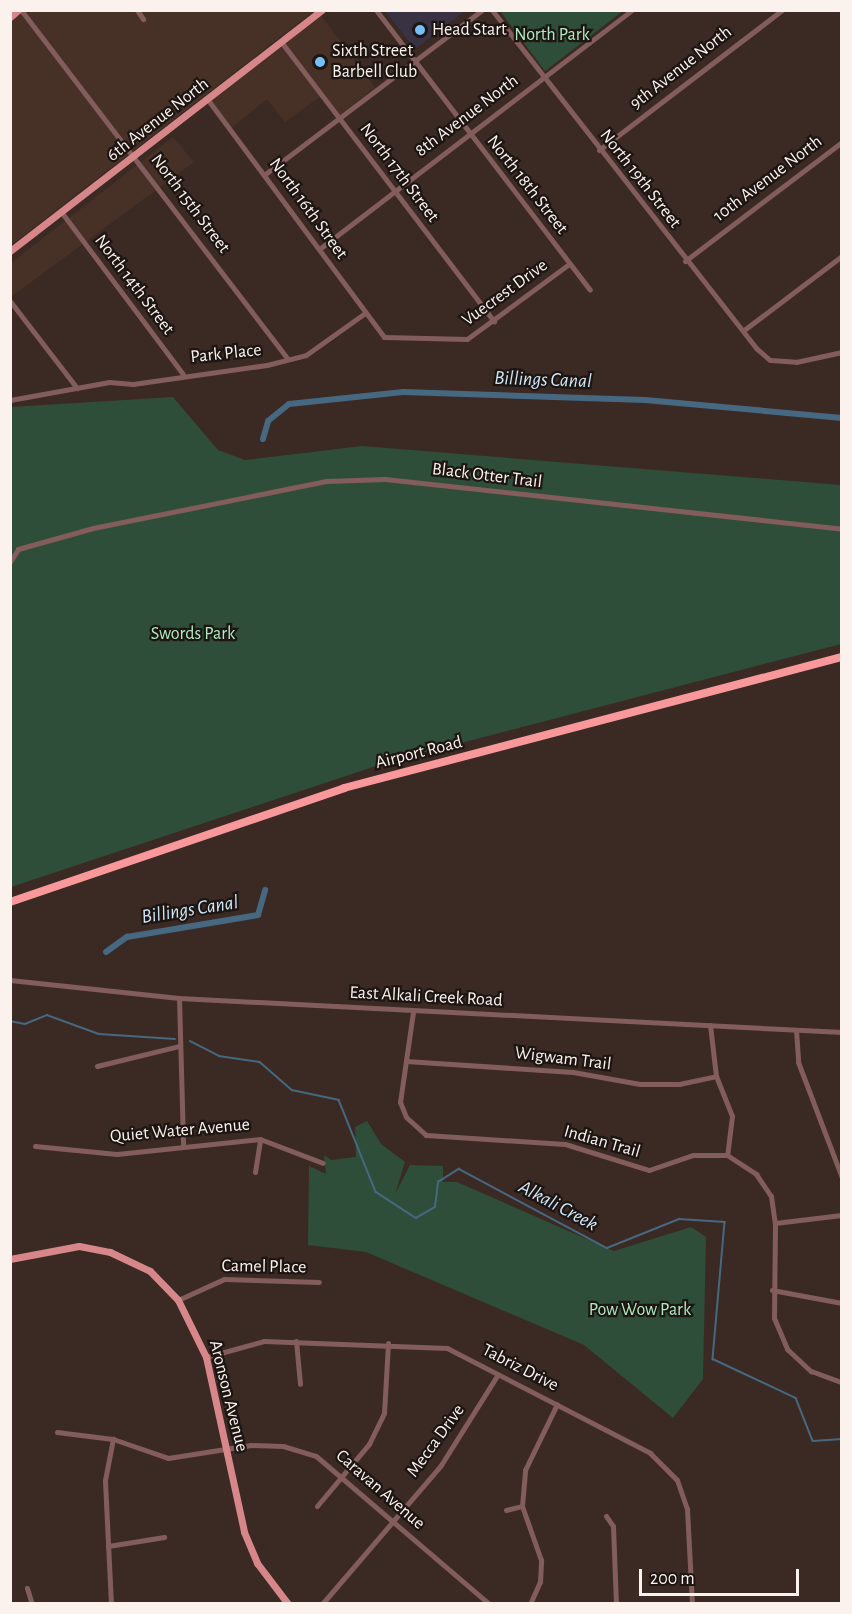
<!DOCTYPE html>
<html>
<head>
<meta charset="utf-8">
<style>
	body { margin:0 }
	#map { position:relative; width:852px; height:1614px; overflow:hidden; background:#3a2a23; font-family:"Alegreya Sans",sans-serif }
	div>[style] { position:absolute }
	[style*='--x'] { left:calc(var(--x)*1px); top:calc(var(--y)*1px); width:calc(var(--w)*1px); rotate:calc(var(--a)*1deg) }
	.built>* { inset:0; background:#473127 }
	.education>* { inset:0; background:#393243 }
	.green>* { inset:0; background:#2e4e39 }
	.stream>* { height:1.5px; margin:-0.75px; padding:0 0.75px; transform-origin:0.75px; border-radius:0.75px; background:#466880 }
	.canal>* { height:6px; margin:-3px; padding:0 3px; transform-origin:3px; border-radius:3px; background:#466880 }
	.minor>* { height:5px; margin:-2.5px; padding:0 2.5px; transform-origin:2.5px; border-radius:2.5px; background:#835c5c }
	.major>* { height:7px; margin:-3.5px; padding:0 3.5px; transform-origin:3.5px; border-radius:3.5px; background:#d78789 }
	.highway>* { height:8px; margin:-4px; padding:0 4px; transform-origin:4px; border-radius:4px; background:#f8989b }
	.dots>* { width:16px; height:16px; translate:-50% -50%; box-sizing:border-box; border:3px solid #1c1512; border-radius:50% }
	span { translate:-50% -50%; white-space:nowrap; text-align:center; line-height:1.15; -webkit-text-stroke:4.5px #1c1512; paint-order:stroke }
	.poi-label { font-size:18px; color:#fcf2ed }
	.left { translate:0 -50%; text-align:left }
	.park-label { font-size:18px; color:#aeecc1 }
	.street-label { font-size:18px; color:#fcf2ed }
	.water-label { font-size:20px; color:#d0e7f8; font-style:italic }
	.frame { position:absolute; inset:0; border:12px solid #fcf2ed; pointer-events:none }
	.scale { position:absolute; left:639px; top:1569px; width:160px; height:27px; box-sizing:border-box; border:3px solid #fcf2ed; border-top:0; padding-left:8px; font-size:18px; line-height:21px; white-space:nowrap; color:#fcf2ed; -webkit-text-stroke:4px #1c1512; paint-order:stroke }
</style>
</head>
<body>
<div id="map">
	<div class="built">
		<div style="clip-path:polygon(11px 11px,314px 11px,11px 245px)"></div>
		<div style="clip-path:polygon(319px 13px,375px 87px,337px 117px,321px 96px,285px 122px,267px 99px,230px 129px,208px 100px)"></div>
		<div style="clip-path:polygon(173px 137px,194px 162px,11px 297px,11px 263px)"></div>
	</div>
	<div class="education">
		<div style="clip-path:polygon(385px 11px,465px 11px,415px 49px)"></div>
	</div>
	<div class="green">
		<div style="clip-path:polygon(500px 11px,623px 11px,545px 71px)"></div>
		<div style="clip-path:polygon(173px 397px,218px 450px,245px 460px,362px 446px,841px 485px,841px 644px,388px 762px,11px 887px,11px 407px)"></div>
		<div style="clip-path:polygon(367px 1121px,381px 1144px,405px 1162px,395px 1194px,410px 1165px,443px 1166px,443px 1182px,457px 1182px,614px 1251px,691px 1227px,706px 1237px,703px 1379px,673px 1418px,584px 1345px,366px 1252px,308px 1245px,309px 1166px,326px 1174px,324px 1155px,331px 1160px,356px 1157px,355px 1127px)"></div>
	</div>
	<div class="stream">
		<div style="--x:10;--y:1021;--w:15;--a:11"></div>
		<div style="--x:25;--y:1024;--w:24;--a:-22"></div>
		<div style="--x:47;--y:1015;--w:55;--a:20.1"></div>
		<div style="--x:99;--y:1034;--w:76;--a:3.8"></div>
		<div style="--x:190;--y:1041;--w:33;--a:27"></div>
		<div style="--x:219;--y:1056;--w:41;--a:8.3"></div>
		<div style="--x:260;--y:1062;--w:43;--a:41.2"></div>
		<div style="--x:292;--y:1090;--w:48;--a:12"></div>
		<div style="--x:339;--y:1100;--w:99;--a:68.1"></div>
		<div style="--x:376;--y:1192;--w:48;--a:33"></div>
		<div style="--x:416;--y:1218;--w:22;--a:-30"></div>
		<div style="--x:435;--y:1207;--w:25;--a:-83"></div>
		<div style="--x:438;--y:1182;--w:25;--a:-32"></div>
		<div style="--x:459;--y:1169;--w:168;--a:28.1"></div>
		<div style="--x:607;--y:1248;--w:78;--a:-21.9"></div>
		<div style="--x:679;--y:1219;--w:46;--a:3.7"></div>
		<div style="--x:725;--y:1222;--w:138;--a:95"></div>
		<div style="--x:713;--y:1359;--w:92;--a:25.2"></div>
		<div style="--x:796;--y:1398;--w:46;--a:68.4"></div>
		<div style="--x:813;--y:1441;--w:29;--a:-4"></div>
	</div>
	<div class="canal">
		<div style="--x:263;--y:439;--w:19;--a:-74"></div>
		<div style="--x:268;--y:421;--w:27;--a:-39"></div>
		<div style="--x:289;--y:404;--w:115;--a:-6"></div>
		<div style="--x:403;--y:392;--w:242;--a:1.9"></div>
		<div style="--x:645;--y:400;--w:198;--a:5.2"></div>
		<div style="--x:106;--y:952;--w:26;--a:-36"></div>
		<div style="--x:127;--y:937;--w:133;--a:-9.5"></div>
		<div style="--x:258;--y:915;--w:26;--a:-74"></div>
	</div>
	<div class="minor">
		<div style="--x:21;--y:10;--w:439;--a:52.6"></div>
		<div style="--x:137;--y:10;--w:11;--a:56"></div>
		<div style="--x:376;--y:10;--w:352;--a:52.6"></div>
		<div style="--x:492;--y:10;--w:429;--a:52"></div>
		<div style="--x:756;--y:348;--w:18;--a:41"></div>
		<div style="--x:770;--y:360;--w:26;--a:4"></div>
		<div style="--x:796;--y:362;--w:47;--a:-12.3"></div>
		<div style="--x:282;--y:43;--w:350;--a:52.7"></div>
		<div style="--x:208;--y:100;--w:295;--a:53.4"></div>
		<div style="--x:384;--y:337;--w:83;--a:1.4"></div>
		<div style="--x:467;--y:339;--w:127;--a:-36.3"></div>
		<div style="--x:599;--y:150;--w:230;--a:-37.4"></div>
		<div style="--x:264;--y:175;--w:273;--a:-37.1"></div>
		<div style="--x:62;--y:213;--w:201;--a:53.1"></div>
		<div style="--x:322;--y:247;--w:390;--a:-37.4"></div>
		<div style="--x:685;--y:261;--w:197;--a:-37.2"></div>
		<div style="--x:10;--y:301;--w:110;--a:52.4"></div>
		<div style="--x:744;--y:330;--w:123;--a:-37.1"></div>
		<div style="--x:10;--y:400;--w:101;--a:-10.3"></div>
		<div style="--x:109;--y:382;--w:24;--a:5"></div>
		<div style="--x:133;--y:384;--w:135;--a:-8.1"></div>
		<div style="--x:267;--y:365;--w:40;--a:-14.4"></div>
		<div style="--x:306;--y:355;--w:72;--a:-35.4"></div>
		<div style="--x:10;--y:562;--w:15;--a:-58"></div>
		<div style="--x:18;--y:549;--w:78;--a:-15.6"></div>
		<div style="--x:93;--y:528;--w:239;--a:-11.4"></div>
		<div style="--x:327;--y:481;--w:58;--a:-2"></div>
		<div style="--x:385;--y:479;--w:460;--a:6.2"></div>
		<div style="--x:10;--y:980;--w:170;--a:6.1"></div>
		<div style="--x:179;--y:998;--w:664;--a:2.94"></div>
		<div style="--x:179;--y:998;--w:147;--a:88.4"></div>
		<div style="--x:413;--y:1012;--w:91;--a:98.2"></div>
		<div style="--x:400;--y:1102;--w:16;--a:68"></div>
		<div style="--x:406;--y:1117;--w:27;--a:42"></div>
		<div style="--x:426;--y:1135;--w:139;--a:3.7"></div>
		<div style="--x:565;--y:1144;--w:88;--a:17.2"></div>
		<div style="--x:649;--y:1170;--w:46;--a:-18.8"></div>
		<div style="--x:693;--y:1155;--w:34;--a:0"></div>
		<div style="--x:727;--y:1155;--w:35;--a:33"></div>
		<div style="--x:756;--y:1174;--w:27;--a:56"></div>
		<div style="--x:771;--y:1196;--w:27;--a:82"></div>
		<div style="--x:775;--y:1223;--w:95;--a:90.6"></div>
		<div style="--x:774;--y:1318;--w:34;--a:67"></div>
		<div style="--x:787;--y:1349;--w:33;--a:43"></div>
		<div style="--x:811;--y:1371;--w:33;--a:20"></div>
		<div style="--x:710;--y:1025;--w:51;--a:83.3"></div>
		<div style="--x:716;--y:1076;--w:43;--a:68.2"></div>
		<div style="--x:732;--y:1116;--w:39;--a:97"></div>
		<div style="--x:796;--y:1030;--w:32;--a:86"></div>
		<div style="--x:798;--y:1062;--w:124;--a:69.2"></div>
		<div style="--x:406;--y:1061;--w:167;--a:3.8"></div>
		<div style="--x:573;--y:1072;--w:68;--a:10.2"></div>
		<div style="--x:640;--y:1084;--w:39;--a:0"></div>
		<div style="--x:679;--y:1084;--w:38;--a:-12"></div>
		<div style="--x:97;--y:1066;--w:84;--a:-13.7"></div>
		<div style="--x:35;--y:1146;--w:82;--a:5.6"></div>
		<div style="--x:117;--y:1154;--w:144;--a:-6"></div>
		<div style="--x:260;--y:1139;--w:67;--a:20.9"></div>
		<div style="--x:255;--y:1172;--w:33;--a:-81"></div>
		<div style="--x:775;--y:1223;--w:67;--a:-6.8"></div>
		<div style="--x:772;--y:1290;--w:71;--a:10.5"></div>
		<div style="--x:178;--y:1300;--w:51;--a:-24.5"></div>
		<div style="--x:224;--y:1279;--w:95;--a:1.8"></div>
		<div style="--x:296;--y:1341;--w:43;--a:84.7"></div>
		<div style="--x:206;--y:1357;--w:60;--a:-15.4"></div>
		<div style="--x:264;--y:1341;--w:183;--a:2.2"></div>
		<div style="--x:447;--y:1348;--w:229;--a:27.3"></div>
		<div style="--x:650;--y:1453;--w:38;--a:45"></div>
		<div style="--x:677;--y:1480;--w:31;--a:71"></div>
		<div style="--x:687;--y:1509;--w:95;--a:87"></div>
		<div style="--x:57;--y:1432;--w:56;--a:7.1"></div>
		<div style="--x:113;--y:1439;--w:58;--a:19.1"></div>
		<div style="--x:168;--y:1458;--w:84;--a:-8.9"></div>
		<div style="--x:251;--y:1445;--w:32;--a:2"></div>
		<div style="--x:283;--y:1446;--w:34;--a:17"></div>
		<div style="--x:316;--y:1456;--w:228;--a:40.5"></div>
		<div style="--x:317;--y:1506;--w:81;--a:-50"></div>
		<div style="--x:369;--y:1444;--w:34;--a:-64"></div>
		<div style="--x:384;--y:1413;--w:70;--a:-86.7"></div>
		<div style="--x:506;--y:1510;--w:16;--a:-14"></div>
		<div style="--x:606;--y:1516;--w:12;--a:55"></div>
		<div style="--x:613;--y:1526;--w:78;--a:87.8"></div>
		<div style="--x:108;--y:1546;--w:57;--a:-9.1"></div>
		<div style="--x:27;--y:1588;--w:17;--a:73"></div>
		<div style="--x:111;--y:1604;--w:124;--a:-92.8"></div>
		<div style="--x:105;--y:1480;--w:42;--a:-79"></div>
		<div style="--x:322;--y:1604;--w:183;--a:-49.4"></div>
		<div style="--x:441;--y:1465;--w:107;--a:-57.9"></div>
		<div style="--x:530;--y:1604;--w:24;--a:-66"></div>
		<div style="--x:540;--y:1582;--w:22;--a:-87"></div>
		<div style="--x:541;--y:1560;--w:57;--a:-109.4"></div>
		<div style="--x:522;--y:1506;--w:36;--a:-85"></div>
		<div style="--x:525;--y:1470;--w:73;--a:-64.1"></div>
	</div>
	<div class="major">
		<div style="--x:10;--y:17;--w:11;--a:-41"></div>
		<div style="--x:10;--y:251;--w:394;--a:-37.7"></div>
		<div style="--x:10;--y:1259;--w:70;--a:-10.7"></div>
		<div style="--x:79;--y:1246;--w:32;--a:11"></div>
		<div style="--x:110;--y:1252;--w:44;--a:25.4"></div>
		<div style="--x:150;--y:1271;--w:40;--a:46"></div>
		<div style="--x:178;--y:1300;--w:64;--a:63.8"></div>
		<div style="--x:206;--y:1357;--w:179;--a:77.7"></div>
		<div style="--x:244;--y:1532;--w:34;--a:67"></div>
		<div style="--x:257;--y:1563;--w:51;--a:52.9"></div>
	</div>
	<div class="highway">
		<div style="--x:10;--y:902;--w:353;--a:-18.8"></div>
		<div style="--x:344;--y:788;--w:515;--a:-14.74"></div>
	</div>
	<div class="dots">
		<div style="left:420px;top:30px;background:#77bff7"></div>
		<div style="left:320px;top:62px;background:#77bff7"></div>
	</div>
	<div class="poi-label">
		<span class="left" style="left:432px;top:30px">Head Start</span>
		<span class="left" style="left:332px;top:62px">Sixth Street<br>Barbell Club</span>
	</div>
	<div class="park-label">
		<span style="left:552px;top:35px">North Park</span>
		<span style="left:193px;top:634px">Swords Park</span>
		<span style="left:640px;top:1310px">Pow Wow Park</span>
	</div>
	<div class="street-label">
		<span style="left:681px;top:68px;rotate:-38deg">9th Avenue North</span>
		<span style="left:467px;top:116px;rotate:-37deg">8th Avenue North</span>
		<span style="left:158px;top:120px;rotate:-38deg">6th Avenue North</span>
		<span style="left:399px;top:173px;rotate:53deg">North 17th Street</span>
		<span style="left:640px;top:179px;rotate:52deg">North 19th Street</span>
		<span style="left:768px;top:179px;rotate:-37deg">10th Avenue North</span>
		<span style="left:527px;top:185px;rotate:52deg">North 18th Street</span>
		<span style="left:190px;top:204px;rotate:53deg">North 15th Street</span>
		<span style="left:308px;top:209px;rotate:54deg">North 16th Street</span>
		<span style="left:134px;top:285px;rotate:53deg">North 14th Street</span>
		<span style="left:505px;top:293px;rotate:-36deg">Vuecrest Drive</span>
		<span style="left:226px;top:354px;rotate:-6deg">Park Place</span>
		<span style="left:487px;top:476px;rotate:7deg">Black Otter Trail</span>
		<span style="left:419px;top:753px;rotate:-14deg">Airport Road</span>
		<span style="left:426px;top:997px;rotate:3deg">East Alkali Creek Road</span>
		<span style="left:563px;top:1059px;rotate:7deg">Wigwam Trail</span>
		<span style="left:180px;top:1131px;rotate:-5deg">Quiet Water Avenue</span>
		<span style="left:602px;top:1142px;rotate:16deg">Indian Trail</span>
		<span style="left:264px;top:1267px;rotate:1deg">Camel Place</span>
		<span style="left:520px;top:1368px;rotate:27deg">Tabriz Drive</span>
		<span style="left:228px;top:1396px;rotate:76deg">Aronson Avenue</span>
		<span style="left:436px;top:1441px;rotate:-54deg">Mecca Drive</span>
		<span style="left:380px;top:1490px;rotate:41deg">Caravan Avenue</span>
	</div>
	<div class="water-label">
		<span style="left:543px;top:380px;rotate:2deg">Billings Canal</span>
		<span style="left:190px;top:910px;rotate:-9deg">Billings Canal</span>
		<span style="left:558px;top:1206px;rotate:28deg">Alkali Creek</span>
	</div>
	<div class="frame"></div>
	<div class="scale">200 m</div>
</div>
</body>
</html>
